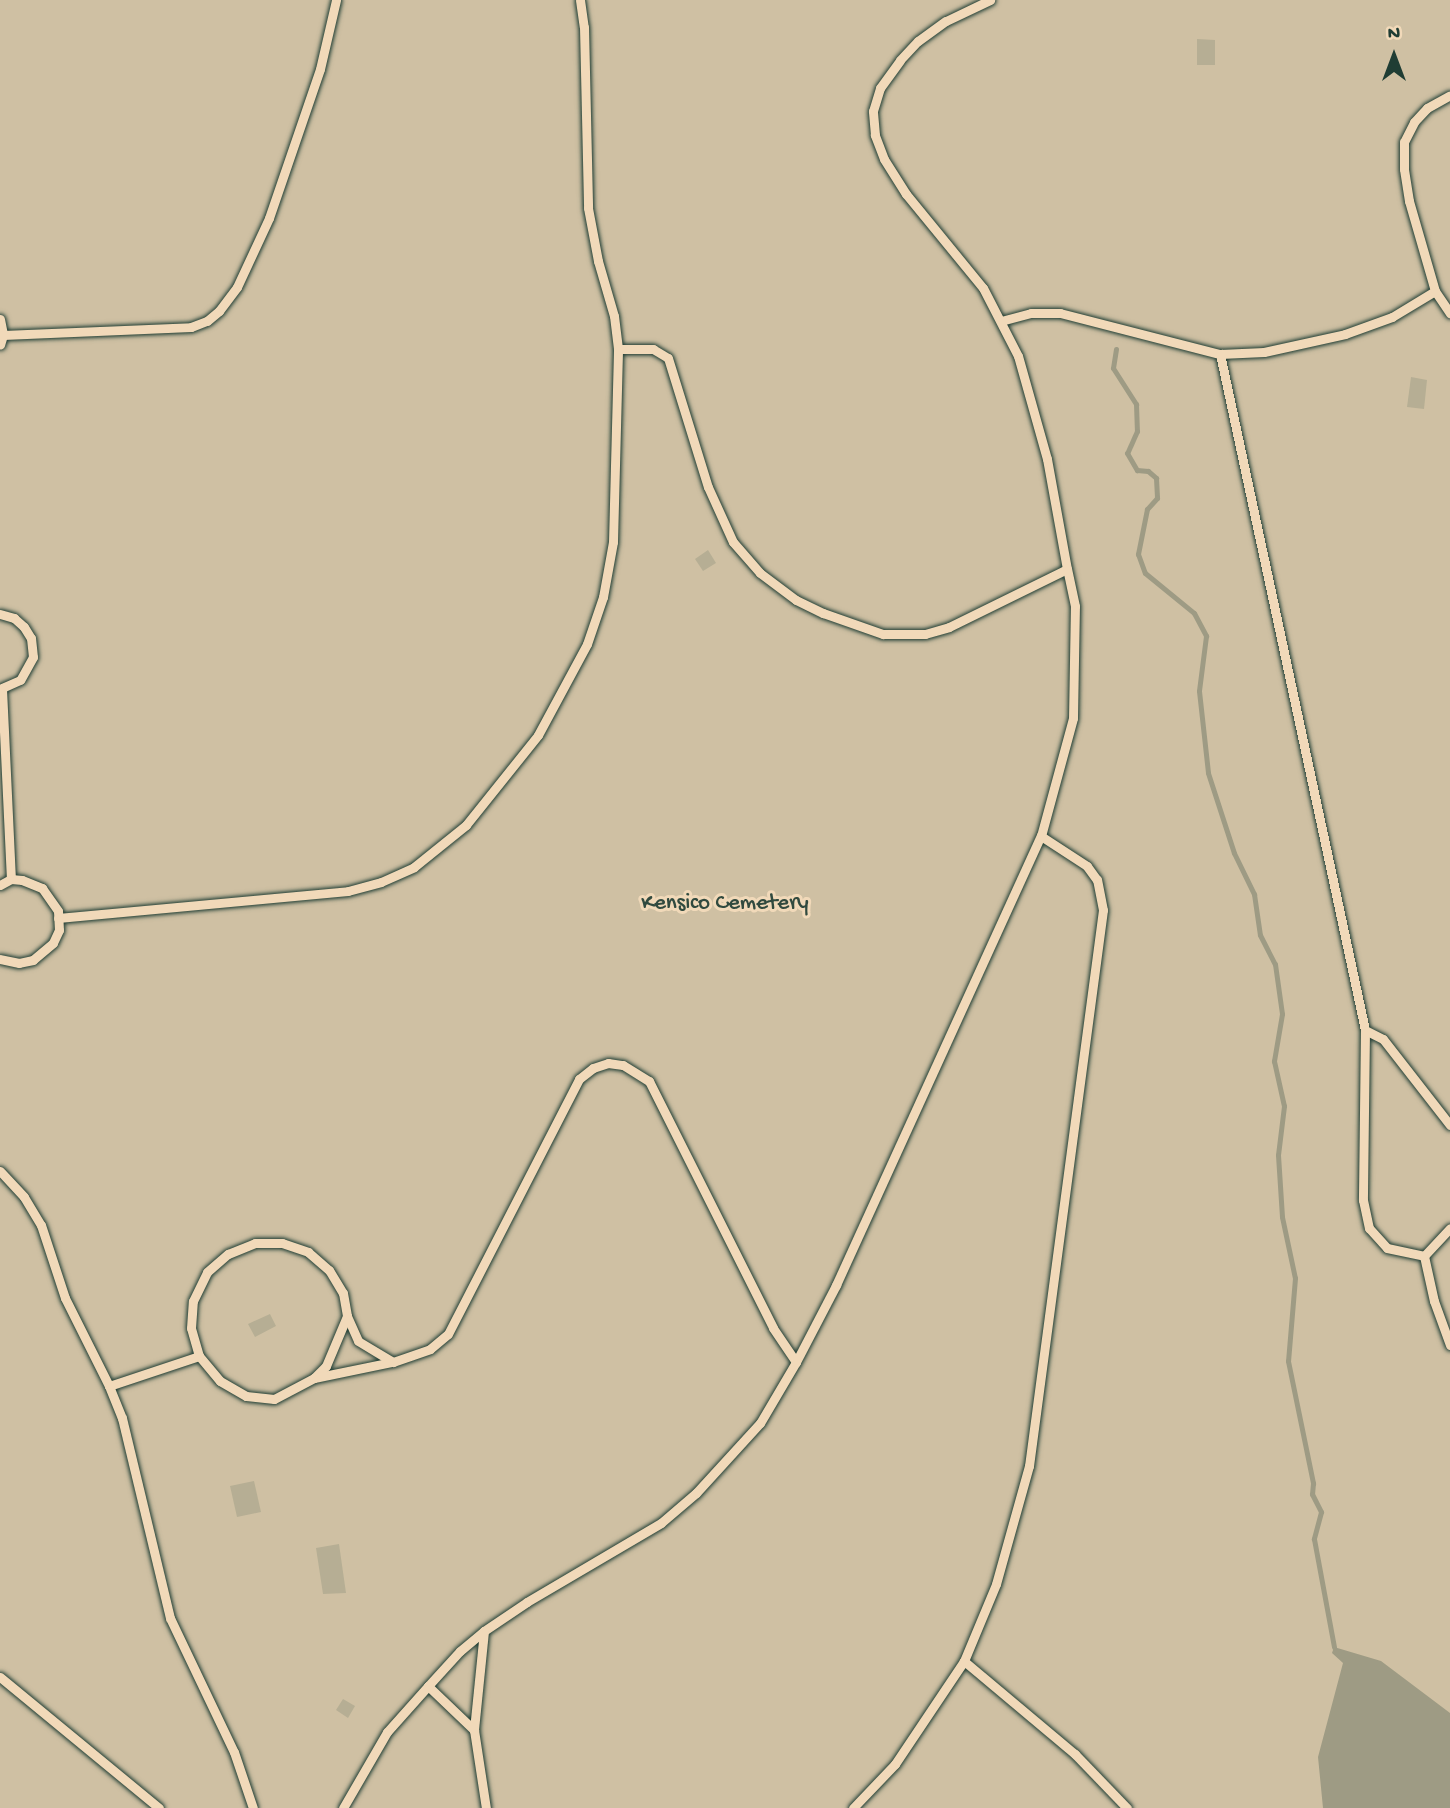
<!DOCTYPE html>
<html>
<head>
<meta charset="utf-8">
<style>
	body { margin:0 }
	#map { position:relative; width:1450px; height:1808px; overflow:hidden; background:#f1d9b9; font-family:"Gochi Hand",sans-serif }
	div>[style] { position:absolute }
	[style*='--x'] { left:calc(var(--x)*1px); top:calc(var(--y)*1px); width:calc(var(--w)*1px); rotate:calc(var(--a)*1deg) }
	.green>* { inset:0; background:#cfc0a3 }
	.water>* { inset:0; background:#9e9b84 }
	.stream>* { height:5px; margin:-2.5px; padding:0 2.5px; transform-origin:2.5px; border-radius:2.5px; background:#9e9b84 }
	.building>* { inset:0; background:#b6ae94 }
	.roads { filter:drop-shadow(0 0 2px #1f3d34) drop-shadow(0 0 2px #1f3d34) }
	.service>* { height:9px; margin:-4.5px; padding:0 4.5px; transform-origin:4.5px; border-radius:4.5px; background:#f1d9b9 }
	span { translate:-50% -50%; white-space:nowrap; text-align:center; line-height:1.15; -webkit-text-stroke:6px #f1d9b9; paint-order:stroke }
	.park-label { font-size:23px; color:#314a3f }
	.north { position:absolute; left:1359px; top:21px; width:70px; height:70px; -webkit-text-stroke:5px #f1d9b9; paint-order:stroke; rotate:0deg; font-size:19px; font-weight:700; line-height:28px; text-align:center; color:#1f3d34 }
	.north::after { content:''; display:block; margin:auto; width:24px; height:32px; background:#1f3d34; clip-path:polygon(50% 0,100% 100%,50% 72%,0 100%) }
</style>
</head>
<body>
<div id="map">
	<div class="green">
		<div style="clip-path:polygon(0 0,1450px 0,1450px 1808px,0 1808px)"></div>
	</div>
	<div class="water">
		<div style="clip-path:polygon(1334px 1647px,1381px 1661px,1450px 1713px,1450px 1808px,1323px 1808px,1318px 1757px,1343px 1663px,1332px 1653px)"></div>
	</div>
	<div class="stream">
		<div style="--x:1116;--y:349;--w:19;--a:99"></div>
		<div style="--x:1113;--y:368;--w:43;--a:57.4"></div>
		<div style="--x:1136;--y:404;--w:27;--a:88"></div>
		<div style="--x:1137;--y:431;--w:24;--a:114"></div>
		<div style="--x:1127;--y:453;--w:20;--a:60"></div>
		<div style="--x:1137;--y:470;--w:11;--a:5"></div>
		<div style="--x:1148;--y:471;--w:11;--a:41"></div>
		<div style="--x:1156;--y:478;--w:20;--a:87"></div>
		<div style="--x:1157;--y:498;--w:15;--a:132"></div>
		<div style="--x:1147;--y:509;--w:46;--a:101.3"></div>
		<div style="--x:1138;--y:554;--w:20;--a:70"></div>
		<div style="--x:1145;--y:573;--w:63;--a:39.2"></div>
		<div style="--x:1194;--y:613;--w:26;--a:62"></div>
		<div style="--x:1206;--y:636;--w:55;--a:97.3"></div>
		<div style="--x:1199;--y:691;--w:82;--a:83.7"></div>
		<div style="--x:1208;--y:773;--w:84;--a:72"></div>
		<div style="--x:1234;--y:853;--w:46;--a:64"></div>
		<div style="--x:1254;--y:894;--w:41;--a:81.7"></div>
		<div style="--x:1260;--y:935;--w:33;--a:63"></div>
		<div style="--x:1275;--y:964;--w:50;--a:82"></div>
		<div style="--x:1282;--y:1014;--w:48;--a:99.7"></div>
		<div style="--x:1274;--y:1061;--w:46;--a:77.5"></div>
		<div style="--x:1284;--y:1106;--w:49;--a:97"></div>
		<div style="--x:1278;--y:1155;--w:62;--a:86.3"></div>
		<div style="--x:1282;--y:1217;--w:62;--a:78"></div>
		<div style="--x:1295;--y:1278;--w:83;--a:94.8"></div>
		<div style="--x:1288;--y:1361;--w:125;--a:78.4"></div>
		<div style="--x:1313;--y:1483;--w:11;--a:95"></div>
		<div style="--x:1312;--y:1494;--w:20;--a:63"></div>
		<div style="--x:1321;--y:1512;--w:28;--a:105"></div>
		<div style="--x:1314;--y:1539;--w:110;--a:79.5"></div>
	</div>
	<div class="building">
		<div style="clip-path:polygon(1197px 39px,1215px 40px,1215px 65px,1197px 65px)"></div>
		<div style="clip-path:polygon(1411px 377px,1427px 380px,1424px 409px,1407px 407px)"></div>
		<div style="clip-path:polygon(708px 550px,716px 563px,703px 571px,695px 559px)"></div>
		<div style="clip-path:polygon(270px 1314px,276px 1326px,255px 1337px,248px 1324px)"></div>
		<div style="clip-path:polygon(254px 1481px,261px 1512px,237px 1517px,230px 1486px)"></div>
		<div style="clip-path:polygon(339px 1544px,346px 1593px,323px 1594px,316px 1548px)"></div>
		<div style="clip-path:polygon(343px 1699px,355px 1706px,348px 1718px,336px 1710px)"></div>
	</div>
	<div class="roads">
		<div class="service">
			<div style="--x:580;--y:0;--w:27;--a:82"></div>
			<div style="--x:584;--y:27;--w:181;--a:88.7"></div>
			<div style="--x:588;--y:208;--w:54;--a:79.3"></div>
			<div style="--x:598;--y:261;--w:57;--a:73.8"></div>
			<div style="--x:614;--y:316;--w:33;--a:83"></div>
			<div style="--x:1435;--y:291;--w:94;--a:-106.1"></div>
			<div style="--x:1409;--y:201;--w:32;--a:-99"></div>
			<div style="--x:1404;--y:169;--w:27;--a:-90"></div>
			<div style="--x:1404;--y:142;--w:22;--a:-63"></div>
			<div style="--x:1414;--y:122;--w:19;--a:-47"></div>
			<div style="--x:1427;--y:108;--w:26;--a:-29"></div>
			<div style="--x:0;--y:319;--w:16;--a:79"></div>
			<div style="--x:3;--y:335;--w:10;--a:107"></div>
			<div style="--x:1001;--y:321;--w:31;--a:-15"></div>
			<div style="--x:1031;--y:313;--w:29;--a:0"></div>
			<div style="--x:1060;--y:313;--w:165;--a:14.4"></div>
			<div style="--x:1220;--y:354;--w:44;--a:-2.6"></div>
			<div style="--x:1264;--y:352;--w:83;--a:-12.5"></div>
			<div style="--x:1345;--y:334;--w:50;--a:-19.9"></div>
			<div style="--x:1392;--y:317;--w:50;--a:-31.2"></div>
			<div style="--x:1435;--y:291;--w:27;--a:56"></div>
			<div style="--x:3;--y:335;--w:188;--a:-2.4"></div>
			<div style="--x:191;--y:327;--w:17;--a:-21"></div>
			<div style="--x:207;--y:321;--w:16;--a:-40"></div>
			<div style="--x:219;--y:311;--w:30;--a:-53"></div>
			<div style="--x:237;--y:287;--w:76;--a:-65.1"></div>
			<div style="--x:269;--y:218;--w:157;--a:-71.1"></div>
			<div style="--x:320;--y:69;--w:71;--a:-76.9"></div>
			<div style="--x:1220;--y:354;--w:691;--a:77.89"></div>
			<div style="--x:1365;--y:1030;--w:170;--a:90.7"></div>
			<div style="--x:1363;--y:1200;--w:29;--a:78"></div>
			<div style="--x:1369;--y:1228;--w:27;--a:48"></div>
			<div style="--x:1387;--y:1248;--w:38;--a:12"></div>
			<div style="--x:1424;--y:1256;--w:46;--a:77.5"></div>
			<div style="--x:1434;--y:1301;--w:47;--a:70"></div>
			<div style="--x:0;--y:614;--w:15;--a:16"></div>
			<div style="--x:14;--y:618;--w:13;--a:42"></div>
			<div style="--x:24;--y:627;--w:13;--a:58"></div>
			<div style="--x:31;--y:638;--w:19;--a:84"></div>
			<div style="--x:33;--y:657;--w:26;--a:119"></div>
			<div style="--x:20;--y:680;--w:22;--a:156"></div>
			<div style="--x:2;--y:689;--w:190;--a:87.3"></div>
			<div style="--x:0;--y:885;--w:13;--a:-29"></div>
			<div style="--x:11;--y:879;--w:11;--a:5"></div>
			<div style="--x:22;--y:880;--w:22;--a:22"></div>
			<div style="--x:42;--y:888;--w:28;--a:55"></div>
			<div style="--x:58;--y:911;--w:19;--a:87"></div>
			<div style="--x:59;--y:930;--w:14;--a:115"></div>
			<div style="--x:53;--y:943;--w:26;--a:140"></div>
			<div style="--x:33;--y:960;--w:14;--a:168"></div>
			<div style="--x:19;--y:963;--w:19;--a:-168"></div>
			<div style="--x:58;--y:918;--w:291;--a:-5.3"></div>
			<div style="--x:348;--y:891;--w:34;--a:-15"></div>
			<div style="--x:381;--y:882;--w:36;--a:-24"></div>
			<div style="--x:414;--y:867;--w:67;--a:-38.9"></div>
			<div style="--x:466;--y:825;--w:115;--a:-51.3"></div>
			<div style="--x:538;--y:735;--w:103;--a:-61.7"></div>
			<div style="--x:587;--y:644;--w:50;--a:-71.2"></div>
			<div style="--x:603;--y:597;--w:56;--a:-79.7"></div>
			<div style="--x:613;--y:542;--w:193;--a:-88.5"></div>
			<div style="--x:618;--y:349;--w:35;--a:0"></div>
			<div style="--x:653;--y:349;--w:17;--a:31"></div>
			<div style="--x:668;--y:358;--w:135;--a:72.8"></div>
			<div style="--x:708;--y:487;--w:60;--a:65.6"></div>
			<div style="--x:733;--y:542;--w:41;--a:48.9"></div>
			<div style="--x:760;--y:573;--w:45;--a:36.9"></div>
			<div style="--x:796;--y:600;--w:30;--a:26"></div>
			<div style="--x:823;--y:613;--w:64;--a:19.3"></div>
			<div style="--x:883;--y:634;--w:42;--a:0"></div>
			<div style="--x:925;--y:634;--w:25;--a:-16"></div>
			<div style="--x:949;--y:627;--w:131;--a:-26.2"></div>
			<div style="--x:1067;--y:569;--w:112;--a:-100.3"></div>
			<div style="--x:1047;--y:459;--w:107;--a:-105.7"></div>
			<div style="--x:1018;--y:356;--w:76;--a:-117.2"></div>
			<div style="--x:983;--y:288;--w:122;--a:-129.3"></div>
			<div style="--x:906;--y:194;--w:41;--a:-122.2"></div>
			<div style="--x:884;--y:159;--w:26;--a:-111"></div>
			<div style="--x:875;--y:135;--w:24;--a:-95"></div>
			<div style="--x:873;--y:111;--w:24;--a:-73"></div>
			<div style="--x:880;--y:88;--w:34;--a:-54"></div>
			<div style="--x:900;--y:60;--w:26;--a:-47"></div>
			<div style="--x:918;--y:41;--w:34;--a:-36"></div>
			<div style="--x:946;--y:21;--w:49;--a:-25.5"></div>
			<div style="--x:1365;--y:1030;--w:20;--a:27"></div>
			<div style="--x:1383;--y:1039;--w:109;--a:52.1"></div>
			<div style="--x:0;--y:1171;--w:35;--a:47"></div>
			<div style="--x:24;--y:1197;--w:33;--a:59"></div>
			<div style="--x:41;--y:1225;--w:77;--a:71.8"></div>
			<div style="--x:65;--y:1298;--w:98;--a:63.4"></div>
			<div style="--x:109;--y:1386;--w:35;--a:68"></div>
			<div style="--x:122;--y:1418;--w:206;--a:76.5"></div>
			<div style="--x:170;--y:1618;--w:148;--a:64.5"></div>
			<div style="--x:234;--y:1752;--w:59;--a:71.3"></div>
			<div style="--x:255;--y:1243;--w:27;--a:0"></div>
			<div style="--x:282;--y:1243;--w:28;--a:19"></div>
			<div style="--x:308;--y:1252;--w:28;--a:41"></div>
			<div style="--x:329;--y:1270;--w:27;--a:59"></div>
			<div style="--x:343;--y:1293;--w:23;--a:80"></div>
			<div style="--x:347;--y:1316;--w:54;--a:112.8"></div>
			<div style="--x:326;--y:1366;--w:17;--a:135"></div>
			<div style="--x:314;--y:1378;--w:45;--a:152.3"></div>
			<div style="--x:274;--y:1399;--w:28;--a:-174"></div>
			<div style="--x:246;--y:1396;--w:30;--a:-150"></div>
			<div style="--x:220;--y:1381;--w:33;--a:-130"></div>
			<div style="--x:199;--y:1356;--w:29;--a:-106"></div>
			<div style="--x:191;--y:1328;--w:27;--a:-86"></div>
			<div style="--x:193;--y:1301;--w:32;--a:-64"></div>
			<div style="--x:207;--y:1272;--w:28;--a:-41"></div>
			<div style="--x:228;--y:1254;--w:29;--a:-22"></div>
			<div style="--x:1424;--y:1256;--w:38;--a:-47"></div>
			<div style="--x:347;--y:1316;--w:27;--a:66"></div>
			<div style="--x:358;--y:1341;--w:41;--a:31"></div>
			<div style="--x:393;--y:1362;--w:39;--a:-19"></div>
			<div style="--x:430;--y:1349;--w:23;--a:-40"></div>
			<div style="--x:448;--y:1334;--w:287;--a:-62.8"></div>
			<div style="--x:579;--y:1079;--w:18;--a:-38"></div>
			<div style="--x:593;--y:1068;--w:16;--a:-18"></div>
			<div style="--x:608;--y:1063;--w:15;--a:8"></div>
			<div style="--x:623;--y:1065;--w:31;--a:32"></div>
			<div style="--x:649;--y:1081;--w:276;--a:63.3"></div>
			<div style="--x:773;--y:1328;--w:41;--a:55.9"></div>
			<div style="--x:796;--y:1362;--w:71;--a:120.5"></div>
			<div style="--x:760;--y:1423;--w:95;--a:132.4"></div>
			<div style="--x:696;--y:1493;--w:46;--a:139.4"></div>
			<div style="--x:661;--y:1523;--w:156;--a:149.5"></div>
			<div style="--x:527;--y:1602;--w:52;--a:146"></div>
			<div style="--x:484;--y:1631;--w:100;--a:95.8"></div>
			<div style="--x:474;--y:1730;--w:79;--a:81.3"></div>
			<div style="--x:796;--y:1362;--w:87;--a:-62.5"></div>
			<div style="--x:836;--y:1285;--w:494;--a:-65.5"></div>
			<div style="--x:1041;--y:836;--w:122;--a:-74.8"></div>
			<div style="--x:1073;--y:718;--w:112;--a:-89"></div>
			<div style="--x:1075;--y:606;--w:38;--a:-102"></div>
			<div style="--x:314;--y:1378;--w:80;--a:-11.6"></div>
			<div style="--x:109;--y:1386;--w:95;--a:-18.4"></div>
			<div style="--x:964;--y:1661;--w:145;--a:40"></div>
			<div style="--x:1075;--y:1754;--w:75;--a:46.1"></div>
			<div style="--x:0;--y:1677;--w:206;--a:39.5"></div>
			<div style="--x:428;--y:1686;--w:47;--a:-47.6"></div>
			<div style="--x:460;--y:1651;--w:31;--a:-40"></div>
			<div style="--x:343;--y:1808;--w:88;--a:-59.9"></div>
			<div style="--x:387;--y:1732;--w:62;--a:-48.3"></div>
			<div style="--x:428;--y:1686;--w:64;--a:43.7"></div>
			<div style="--x:853;--y:1808;--w:61;--a:-46.3"></div>
			<div style="--x:895;--y:1764;--w:124;--a:-56.2"></div>
			<div style="--x:964;--y:1661;--w:83;--a:-67.4"></div>
			<div style="--x:996;--y:1584;--w:123;--a:-74.4"></div>
			<div style="--x:1029;--y:1466;--w:561;--a:-82.42"></div>
			<div style="--x:1103;--y:910;--w:31;--a:-101"></div>
			<div style="--x:1097;--y:880;--w:17;--a:-126"></div>
			<div style="--x:1087;--y:866;--w:55;--a:-146.9"></div>
		</div>
	</div>
	<div class="park-label">
		<span style="left:725px;top:904px">Kensico Cemetery</span>
	</div>
	<div class="north">N</div>
</div>
</body>
</html>
